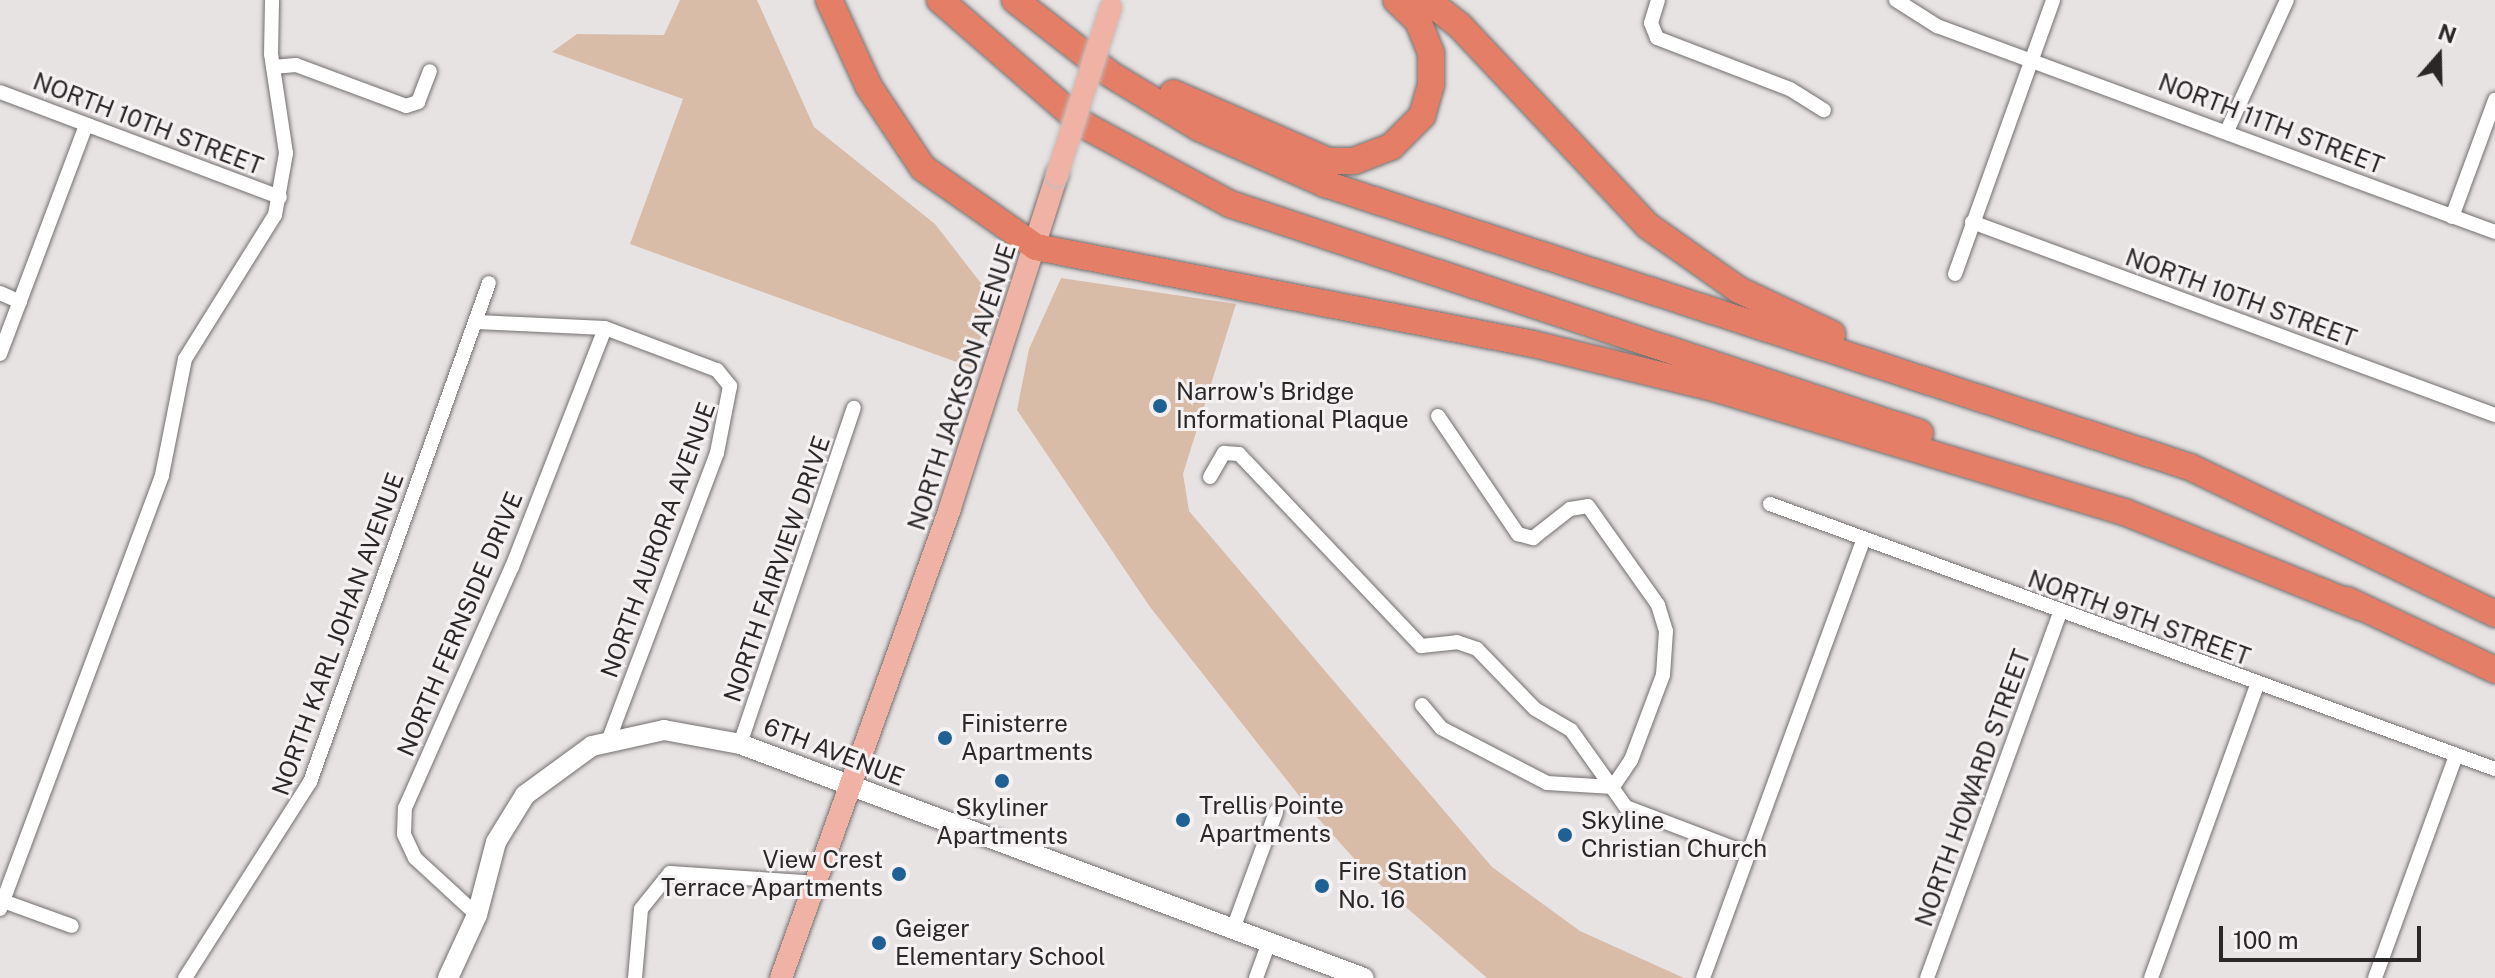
<!DOCTYPE html>
<html>
<head>
<meta charset="utf-8">
<style>
	body { margin:0 }
	#map { position:relative; width:2495px; height:978px; overflow:hidden; background:#e8e3e3; font-family:"Public Sans",sans-serif }
	div>[style] { position:absolute }
	[style*='--x'] { left:calc(var(--x)*1px); top:calc(var(--y)*1px); width:calc(var(--w)*1px); rotate:calc(var(--a)*1deg) }
	.green>* { inset:0; background:#d8bca8 }
	.roads { filter:drop-shadow(0 0 2px #736f6f) drop-shadow(0 0 2px #736f6f) }
	.street>* { height:14px; margin:-7px; padding:0 7px; transform-origin:7px; border-radius:7px; background:#fff }
	.secondary>* { height:20px; margin:-10px; padding:0 10px; transform-origin:10px; border-radius:10px; background:#fff }
	.primary>* { height:22px; margin:-11px; padding:0 11px; transform-origin:11px; border-radius:11px; background:#efb2a4 }
	.highway>* { height:26px; margin:-13px; padding:0 13px; transform-origin:13px; border-radius:13px; background:#e47e67 }
	.bridges { filter:drop-shadow(0 0 2px #bfbebe) drop-shadow(0 0 2px #bfbebe) }
	.primary-bridge>* { height:22px; margin:-11px; padding:0 11px; transform-origin:11px; border-radius:11px; background:#efb2a4 }
	.dots>* { width:22px; height:22px; translate:-50% -50%; box-sizing:border-box; border:4px solid #f5f0f1; border-radius:50% }
	span { translate:-50% -50%; white-space:nowrap; text-align:center; line-height:1.15; -webkit-text-stroke:6px #f5f0f1; paint-order:stroke }
	.street-label { font-size:24px; color:#292727 }
	.poi-label { font-size:24px; color:#292727 }
	.left { translate:0 -50%; text-align:left }
	.right { translate:-100% -50%; text-align:right }
	.north { position:absolute; left:2399px; top:16px; width:80px; height:80px; -webkit-text-stroke:6px #f5f0f1; paint-order:stroke; rotate:20deg; font-size:22px; font-weight:700; line-height:32px; text-align:center; color:#292727 }
	.north::after { content:''; display:block; margin:auto; width:28px; height:36px; background:#292727; clip-path:polygon(50% 0,100% 100%,50% 72%,0 100%) }
	.scale { position:absolute; left:2219px; top:926px; width:202px; height:36px; box-sizing:border-box; border:4px solid #292727; border-top:0; padding-left:10px; font-size:24px; line-height:28px; white-space:nowrap; color:#292727; -webkit-text-stroke:6px #f5f0f1; paint-order:stroke }
</style>
</head>
<body>
<div id="map">
	<div class="green">
		<div style="clip-path:polygon(680px 0,757px 0,814px 127px,935px 224px,991px 296px,973px 368px,630px 244px,683px 99px,552px 52px,577px 34px,664px 35px)"></div>
		<div style="clip-path:polygon(1061px 278px,1236px 304px,1183px 474px,1189px 511px,1492px 867px,1580px 931px,1684px 978px,1487px 978px,1367px 873px,1308px 807px,1150px 607px,1017px 410px,1029px 349px)"></div>
	</div>
	<div class="roads">
		<div class="street">
			<div style="--x:1658;--y:0;--w:24;--a:107"></div>
			<div style="--x:1651;--y:23;--w:16;--a:68"></div>
			<div style="--x:1657;--y:38;--w:142;--a:21"></div>
			<div style="--x:1790;--y:89;--w:40;--a:32"></div>
			<div style="--x:1896;--y:0;--w:49;--a:32.4"></div>
			<div style="--x:1937;--y:26;--w:595;--a:20.26"></div>
			<div style="--x:273;--y:67;--w:23;--a:-5"></div>
			<div style="--x:296;--y:65;--w:117;--a:20.4"></div>
			<div style="--x:406;--y:106;--w:13;--a:-18"></div>
			<div style="--x:418;--y:102;--w:33;--a:-69"></div>
			<div style="--x:0;--y:92;--w:299;--a:20.6"></div>
			<div style="--x:2227;--y:131;--w:144;--a:-65.4"></div>
			<div style="--x:2452;--y:217;--w:125;--a:-69.8"></div>
			<div style="--x:1972;--y:222;--w:557;--a:20.26"></div>
			<div style="--x:1955;--y:274;--w:291;--a:-70.3"></div>
			<div style="--x:0;--y:293;--w:22;--a:24"></div>
			<div style="--x:477;--y:322;--w:128;--a:2.7"></div>
			<div style="--x:605;--y:328;--w:120;--a:20.6"></div>
			<div style="--x:717;--y:370;--w:21;--a:51"></div>
			<div style="--x:730;--y:386;--w:68;--a:101"></div>
			<div style="--x:717;--y:453;--w:306;--a:110.7"></div>
			<div style="--x:0;--y:354;--w:245;--a:-69.4"></div>
			<div style="--x:1438;--y:416;--w:143;--a:55.9"></div>
			<div style="--x:1518;--y:534;--w:16;--a:15"></div>
			<div style="--x:1533;--y:538;--w:47;--a:-38.1"></div>
			<div style="--x:1570;--y:509;--w:18;--a:-9"></div>
			<div style="--x:1588;--y:506;--w:121;--a:54.7"></div>
			<div style="--x:1658;--y:605;--w:27;--a:73"></div>
			<div style="--x:1666;--y:631;--w:44;--a:93.9"></div>
			<div style="--x:1663;--y:675;--w:91;--a:110.6"></div>
			<div style="--x:1631;--y:760;--w:32;--a:124"></div>
			<div style="--x:1210;--y:477;--w:28;--a:-60"></div>
			<div style="--x:1224;--y:453;--w:15;--a:4"></div>
			<div style="--x:1239;--y:454;--w:265;--a:46.5"></div>
			<div style="--x:1421;--y:646;--w:36;--a:-6"></div>
			<div style="--x:1457;--y:642;--w:21;--a:19"></div>
			<div style="--x:1477;--y:649;--w:83;--a:46"></div>
			<div style="--x:1535;--y:709;--w:42;--a:30.3"></div>
			<div style="--x:1571;--y:730;--w:95;--a:54.5"></div>
			<div style="--x:1626;--y:807;--w:132;--a:20.9"></div>
			<div style="--x:1770;--y:504;--w:772;--a:20.08"></div>
			<div style="--x:1422;--y:705;--w:30;--a:50"></div>
			<div style="--x:1441;--y:728;--w:119;--a:27.4"></div>
			<div style="--x:1547;--y:783;--w:66;--a:3.5"></div>
			<div style="--x:740;--y:744;--w:355;--a:-71.3"></div>
			<div style="--x:3;--y:901;--w:73;--a:19.9"></div>
			<div style="--x:0;--y:909;--w:463;--a:-69.5"></div>
			<div style="--x:162;--y:475;--w:118;--a:-78.8"></div>
			<div style="--x:185;--y:359;--w:170;--a:-58"></div>
			<div style="--x:275;--y:215;--w:63;--a:-79.9"></div>
			<div style="--x:286;--y:153;--w:100;--a:-98.6"></div>
			<div style="--x:271;--y:54;--w:54;--a:-88.9"></div>
			<div style="--x:477;--y:915;--w:84;--a:-137.4"></div>
			<div style="--x:415;--y:858;--w:26;--a:-115"></div>
			<div style="--x:404;--y:834;--w:26;--a:-88"></div>
			<div style="--x:405;--y:808;--w:264;--a:-66.1"></div>
			<div style="--x:512;--y:567;--w:256;--a:-68.7"></div>
			<div style="--x:1233;--y:929;--w:125;--a:-69.8"></div>
			<div style="--x:185;--y:978;--w:232;--a:-57.5"></div>
			<div style="--x:310;--y:782;--w:530;--a:-70.27"></div>
			<div style="--x:635;--y:978;--w:69;--a:-85"></div>
			<div style="--x:641;--y:909;--w:46;--a:-51.1"></div>
			<div style="--x:670;--y:873;--w:145;--a:3.9"></div>
			<div style="--x:1256;--y:978;--w:37;--a:-70"></div>
			<div style="--x:1703;--y:978;--w:466;--a:-69.9"></div>
			<div style="--x:1927;--y:978;--w:388;--a:-70"></div>
			<div style="--x:2151;--y:978;--w:312;--a:-70.1"></div>
			<div style="--x:2375;--y:978;--w:234;--a:-70"></div>
		</div>
		<div class="secondary">
			<div style="--x:448;--y:978;--w:69;--a:-65.3"></div>
			<div style="--x:477;--y:915;--w:75;--a:-75.4"></div>
			<div style="--x:496;--y:842;--w:55;--a:-58.3"></div>
			<div style="--x:525;--y:795;--w:83;--a:-36.2"></div>
			<div style="--x:592;--y:746;--w:74;--a:-12.5"></div>
			<div style="--x:664;--y:730;--w:77;--a:10.4"></div>
			<div style="--x:740;--y:744;--w:666;--a:20.56"></div>
		</div>
		<div class="primary">
			<div style="--x:781;--y:978;--w:499;--a:-70.2"></div>
			<div style="--x:950;--y:508;--w:350;--a:-72.2"></div>
		</div>
		<div class="highway">
			<div style="--x:829;--y:0;--w:96;--a:65.3"></div>
			<div style="--x:869;--y:87;--w:97;--a:56.3"></div>
			<div style="--x:923;--y:168;--w:138;--a:35"></div>
			<div style="--x:1036;--y:247;--w:506;--a:11.04"></div>
			<div style="--x:1533;--y:344;--w:189;--a:13.7"></div>
			<div style="--x:1717;--y:389;--w:428;--a:16.8"></div>
			<div style="--x:2127;--y:513;--w:251;--a:22"></div>
			<div style="--x:940;--y:0;--w:191;--a:41"></div>
			<div style="--x:1084;--y:125;--w:166;--a:28.4"></div>
			<div style="--x:1230;--y:204;--w:727;--a:18.36"></div>
			<div style="--x:1015;--y:0;--w:120;--a:37.9"></div>
			<div style="--x:1110;--y:74;--w:104;--a:31.2"></div>
			<div style="--x:1199;--y:128;--w:138;--a:24"></div>
			<div style="--x:1325;--y:184;--w:910;--a:18.12"></div>
			<div style="--x:2190;--y:467;--w:339;--a:25.7"></div>
			<div style="--x:1427;--y:0;--w:42;--a:38.2"></div>
			<div style="--x:1460;--y:26;--w:274;--a:46.8"></div>
			<div style="--x:1648;--y:226;--w:111;--a:35.1"></div>
			<div style="--x:1739;--y:290;--w:103;--a:25.3"></div>
			<div style="--x:1173;--y:93;--w:170;--a:23.6"></div>
			<div style="--x:1329;--y:161;--w:25;--a:0"></div>
			<div style="--x:1354;--y:161;--w:40;--a:-21"></div>
			<div style="--x:1391;--y:147;--w:44;--a:-45"></div>
			<div style="--x:1422;--y:116;--w:32;--a:-74"></div>
			<div style="--x:1431;--y:85;--w:32;--a:-90"></div>
			<div style="--x:1431;--y:53;--w:35;--a:-112"></div>
			<div style="--x:1418;--y:21;--w:30;--a:-136"></div>
			<div style="--x:2347;--y:600;--w:164;--a:25.3"></div>
		</div>
	</div>
	<div class="bridges">
		<div class="primary-bridge">
			<div style="--x:1057;--y:175;--w:176;--a:-72.2"></div>
		</div>
	</div>
	<div class="dots">
		<div style="left:1160px;top:406px;background:#1f6095"></div>
		<div style="left:945px;top:738px;background:#1f6095"></div>
		<div style="left:1002px;top:781px;background:#1f6095"></div>
		<div style="left:1183px;top:820px;background:#1f6095"></div>
		<div style="left:1565px;top:835px;background:#1f6095"></div>
		<div style="left:899px;top:874px;background:#1f6095"></div>
		<div style="left:1322px;top:886px;background:#1f6095"></div>
		<div style="left:879px;top:943px;background:#1f6095"></div>
	</div>
	<div class="street-label">
		<span style="left:148px;top:124px;rotate:21deg">NORTH 10TH STREET</span>
		<span style="left:2271px;top:124px;rotate:21deg">NORTH 11TH STREET</span>
		<span style="left:2241px;top:298px;rotate:20deg">NORTH 10TH STREET</span>
		<span style="left:962px;top:387px;rotate:-72deg">NORTH JACKSON AVENUE</span>
		<span style="left:658px;top:540px;rotate:-70deg">NORTH AURORA AVENUE</span>
		<span style="left:777px;top:569px;rotate:-71deg">NORTH FAIRVIEW DRIVE</span>
		<span style="left:2139px;top:618px;rotate:20deg">NORTH 9TH STREET</span>
		<span style="left:460px;top:624px;rotate:-67deg">NORTH FERNSIDE DRIVE</span>
		<span style="left:338px;top:634px;rotate:-70deg">NORTH KARL JOHAN AVENUE</span>
		<span style="left:834px;top:752px;rotate:21deg">6TH AVENUE</span>
		<span style="left:1973px;top:788px;rotate:-70deg">NORTH HOWARD STREET</span>
	</div>
	<div class="poi-label">
		<span class="left" style="left:1176px;top:406px">Narrow's Bridge<br>Informational Plaque</span>
		<span class="left" style="left:961px;top:738px">Finisterre<br>Apartments</span>
		<span class="left" style="left:1199px;top:820px">Trellis Pointe<br>Apartments</span>
		<span style="left:1002px;top:822px">Skyliner<br>Apartments</span>
		<span class="left" style="left:1581px;top:835px">Skyline<br>Christian Church</span>
		<span class="right" style="left:883px;top:874px">View Crest<br>Terrace Apartments</span>
		<span class="left" style="left:1338px;top:886px">Fire Station<br>No. 16</span>
		<span class="left" style="left:895px;top:943px">Geiger<br>Elementary School</span>
	</div>
	<div class="north">N</div>
	<div class="scale">100 m</div>
</div>
</body>
</html>
